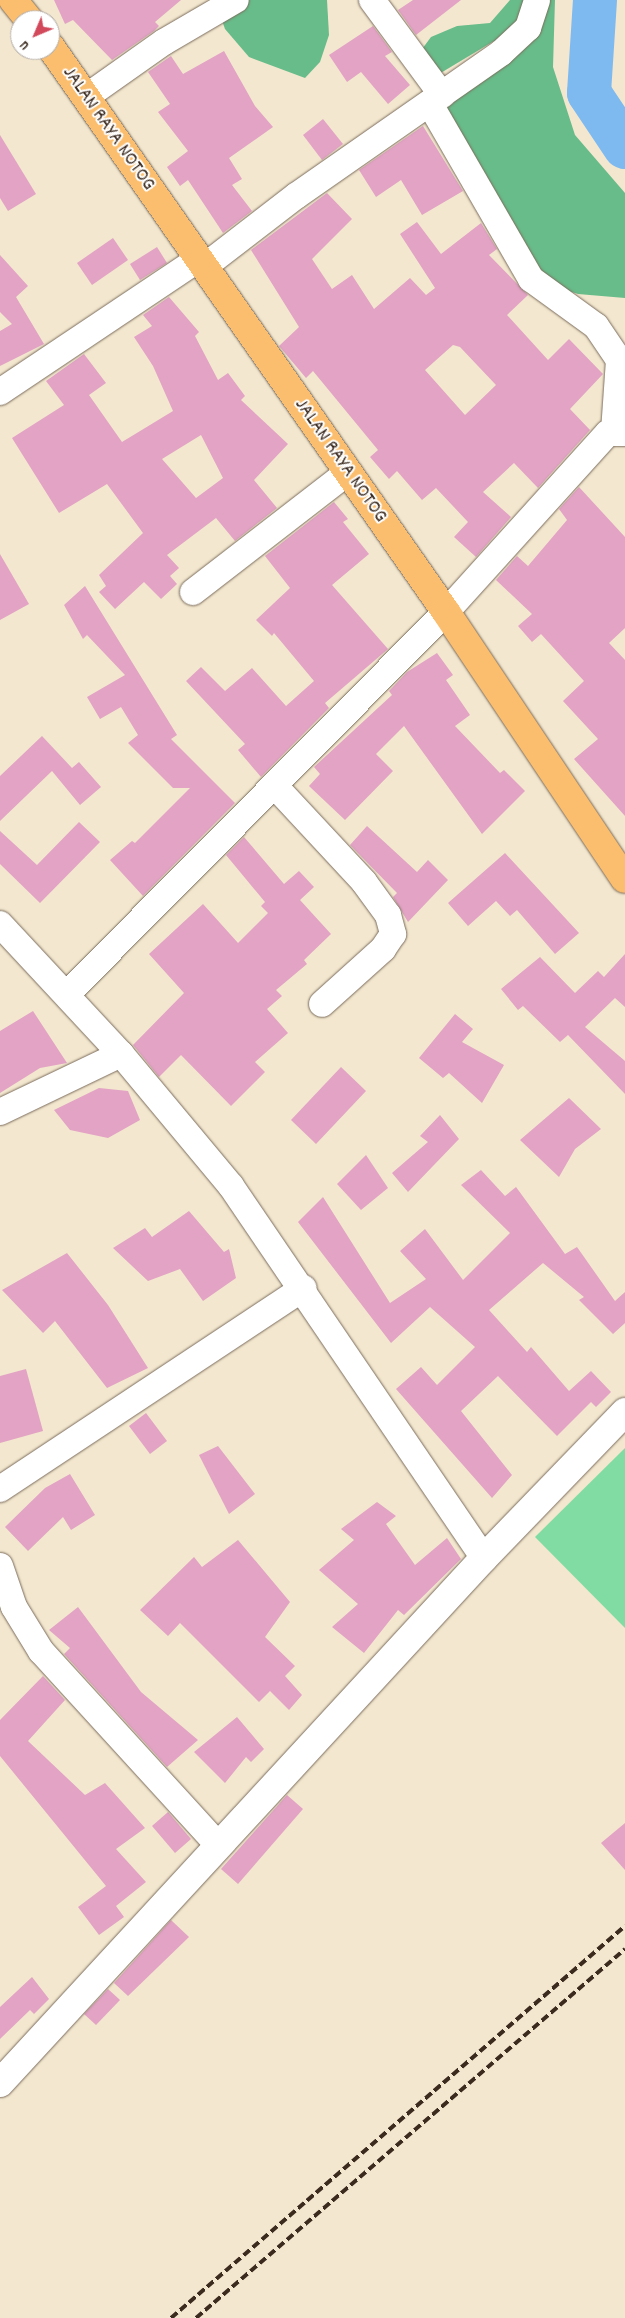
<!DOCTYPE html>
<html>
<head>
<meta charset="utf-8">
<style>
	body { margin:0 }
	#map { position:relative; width:625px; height:2318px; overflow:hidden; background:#f3e7cf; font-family:Dekko,sans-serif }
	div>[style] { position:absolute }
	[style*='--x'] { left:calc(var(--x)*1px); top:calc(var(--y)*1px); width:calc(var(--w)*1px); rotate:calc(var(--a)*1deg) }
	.green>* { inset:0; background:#81dca3 }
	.forest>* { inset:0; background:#68bc89 }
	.river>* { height:44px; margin:-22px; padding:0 22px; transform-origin:22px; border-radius:22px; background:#7ebaf0 }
	.building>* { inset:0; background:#e2a3c4 }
	.roads { filter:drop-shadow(0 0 1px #7b6c5c) drop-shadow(0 0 1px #7b6c5c) }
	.minor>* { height:26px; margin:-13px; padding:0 13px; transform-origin:13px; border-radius:13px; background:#fff }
	.tertiary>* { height:28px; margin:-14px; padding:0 14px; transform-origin:14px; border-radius:14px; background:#fff }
	.trunk>* { height:28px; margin:-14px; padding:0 14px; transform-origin:14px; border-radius:14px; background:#fbbe6e }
	.rail>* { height:4px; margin-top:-2px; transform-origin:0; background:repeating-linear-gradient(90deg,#3b2a1e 0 8px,transparent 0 12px) }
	span { translate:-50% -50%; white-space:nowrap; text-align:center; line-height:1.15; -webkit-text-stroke:4px #fff; paint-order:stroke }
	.street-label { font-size:20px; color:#3b2a1e }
	.north { position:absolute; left:10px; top:10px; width:50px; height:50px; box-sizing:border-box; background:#fff; border:1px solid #b1aaa5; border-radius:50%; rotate:225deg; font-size:14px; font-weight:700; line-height:20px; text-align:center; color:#3b2a1e }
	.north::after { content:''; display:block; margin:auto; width:18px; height:22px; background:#d1495b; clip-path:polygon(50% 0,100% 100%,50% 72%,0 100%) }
</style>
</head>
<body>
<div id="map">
	<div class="green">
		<div style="clip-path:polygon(625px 1448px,625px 1628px,535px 1537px)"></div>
	</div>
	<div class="forest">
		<div style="clip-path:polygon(215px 0,327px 0,329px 35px,320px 62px,305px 78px,249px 57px,225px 29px)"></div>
		<div style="clip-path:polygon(510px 0,555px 0,553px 67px,575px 135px,625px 193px,625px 298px,578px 294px,531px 279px,430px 104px,501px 53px,494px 41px,424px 83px,411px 64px,431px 37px,457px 26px,490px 23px)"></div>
	</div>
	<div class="river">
		<div style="--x:595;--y:0;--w:93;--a:93.7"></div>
		<div style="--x:589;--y:93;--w:65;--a:56.3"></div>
	</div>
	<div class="building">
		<div style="clip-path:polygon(54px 0,181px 0,155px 22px,159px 26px,154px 31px,112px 60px,73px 20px,65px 24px)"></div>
		<div style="clip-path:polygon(413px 0,461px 0,416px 35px,398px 10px)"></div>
		<div style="clip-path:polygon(373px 26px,392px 52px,385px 56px,410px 85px,388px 104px,361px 72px,347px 82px,329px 55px)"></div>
		<div style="clip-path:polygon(224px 51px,255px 106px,273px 127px,229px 158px,242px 179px,232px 185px,252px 211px,223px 233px,188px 180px,180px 186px,167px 167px,188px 151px,158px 112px,170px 104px,148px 72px,171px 56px,183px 74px)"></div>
		<div style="clip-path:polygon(323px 119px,343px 144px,322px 160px,303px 135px)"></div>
		<div style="clip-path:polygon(423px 126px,463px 191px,422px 215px,401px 180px,376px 197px,359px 170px)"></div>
		<div style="clip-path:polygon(0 135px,36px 194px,8px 211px,0 198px)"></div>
		<div style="clip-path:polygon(evenodd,327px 193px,352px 219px,312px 259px,332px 289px,352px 275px,374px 309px,410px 278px,426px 295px,435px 288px,400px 234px,417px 222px,441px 254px,481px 223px,497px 249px,489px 255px,528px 295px,507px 315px,548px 360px,569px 339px,603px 374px,570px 409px,590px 430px,538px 488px,514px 463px,483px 492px,511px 517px,476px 557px,454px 537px,468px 522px,436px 488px,422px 500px,397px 471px,389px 479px,370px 457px,378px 450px,313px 371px,306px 378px,279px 346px,299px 327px,251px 250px,327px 193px,453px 345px,460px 347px,496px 385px,465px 415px,425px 370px,453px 345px)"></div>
		<div style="clip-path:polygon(113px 238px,128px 260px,92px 285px,77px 263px)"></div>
		<div style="clip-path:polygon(157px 247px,167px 263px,140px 280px,130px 264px)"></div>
		<div style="clip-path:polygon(0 255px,28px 286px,16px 297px,44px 344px,0 366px,0 331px,12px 324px,0 312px)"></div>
		<div style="clip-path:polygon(evenodd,169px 297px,199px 332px,195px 336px,218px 380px,228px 373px,245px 396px,241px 400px,288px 444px,254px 480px,277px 508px,235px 541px,216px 518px,167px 555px,179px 568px,170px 576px,177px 584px,161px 599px,144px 582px,115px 609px,99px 592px,106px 586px,99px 575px,143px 533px,107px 484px,59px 513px,12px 438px,64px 405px,46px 381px,84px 354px,106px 383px,89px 395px,122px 442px,173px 411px,153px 366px,134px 337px,152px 326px,143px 315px,169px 297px,201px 435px,223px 478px,196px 498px,162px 459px,201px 435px)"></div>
		<div style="clip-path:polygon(579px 487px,625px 537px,625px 628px,609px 643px,625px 660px,625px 816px,574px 759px,598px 739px,563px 701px,584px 681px,541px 634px,532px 642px,518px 626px,532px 614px,496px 580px,517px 556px,528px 566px,567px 520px,559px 509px)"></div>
		<div style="clip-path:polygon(334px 502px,348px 519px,343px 522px,369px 554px,332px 585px,388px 649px,325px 703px,329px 708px,261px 777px,238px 750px,245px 744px,186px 681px,201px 667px,225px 691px,252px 668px,286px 706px,314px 681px,274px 633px,272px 636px,256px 620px,290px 588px,265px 556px)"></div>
		<div style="clip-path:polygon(0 554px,29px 604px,0 620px)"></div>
		<div style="clip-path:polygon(85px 586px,177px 735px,171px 739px,235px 803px,143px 896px,110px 860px,132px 841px,135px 843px,190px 788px,173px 788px,128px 743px,138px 735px,121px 707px,100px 719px,87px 697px,125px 675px,87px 635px,83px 639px,64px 605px)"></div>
		<div style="clip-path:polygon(437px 653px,453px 675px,446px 680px,470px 715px,455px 726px,500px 773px,504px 770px,525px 791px,482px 834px,404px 726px,376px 754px,393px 771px,345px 820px,309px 786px,320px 774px,314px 767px,392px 695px,389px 691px,407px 672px)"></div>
		<div style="clip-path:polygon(42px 736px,72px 768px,79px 762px,101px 787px,80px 805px,52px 771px,0 821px,0 776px)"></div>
		<div style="clip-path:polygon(79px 822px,100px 842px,40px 903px,0 864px,0 831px,37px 865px)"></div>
		<div style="clip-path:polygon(367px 826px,417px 872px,428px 860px,448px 880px,408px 922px,393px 897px,397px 893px,350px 845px)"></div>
		<div style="clip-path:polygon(244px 837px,284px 884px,299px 871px,314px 887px,300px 900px,331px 934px,304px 960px,307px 964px,276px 990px,282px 996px,267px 1009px,288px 1033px,255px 1062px,265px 1072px,231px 1106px,181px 1055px,159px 1077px,133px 1045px,184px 993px,149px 954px,203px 904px,238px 943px,268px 913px,261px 906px,265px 902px,226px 855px)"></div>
		<div style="clip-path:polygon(505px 853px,579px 933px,555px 954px,517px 910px,510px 916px,496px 901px,468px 926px,448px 903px)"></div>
		<div style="clip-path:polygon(625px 954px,625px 1007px,615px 998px,585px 1027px,625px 1061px,625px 1094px,568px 1035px,560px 1042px,523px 1006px,518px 1010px,501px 989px,540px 957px,575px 993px,598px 971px,604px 977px)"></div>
		<div style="clip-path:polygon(33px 1011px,67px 1063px,40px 1068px,0 1093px,0 1031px)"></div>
		<div style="clip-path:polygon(455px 1014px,473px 1029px,462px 1042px,504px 1065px,482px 1103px,449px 1073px,443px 1078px,419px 1058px)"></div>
		<div style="clip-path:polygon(341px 1067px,366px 1091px,316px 1144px,291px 1120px)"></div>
		<div style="clip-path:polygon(99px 1088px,128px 1091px,140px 1120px,108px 1138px,70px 1130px,54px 1110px)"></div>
		<div style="clip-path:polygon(569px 1098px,601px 1129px,575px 1149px,559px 1177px,520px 1140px)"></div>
		<div style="clip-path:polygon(440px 1115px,459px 1139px,408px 1192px,392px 1173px,428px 1142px,420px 1136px)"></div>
		<div style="clip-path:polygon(366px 1155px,388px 1188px,361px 1210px,337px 1184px)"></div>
		<div style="clip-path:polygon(481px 1170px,505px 1196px,516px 1187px,565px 1254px,577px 1247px,615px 1301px,625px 1292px,625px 1323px,613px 1334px,579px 1300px,584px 1297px,543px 1263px,489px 1310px,527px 1352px,531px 1347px,569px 1391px,591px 1371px,611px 1392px,596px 1407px,591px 1402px,557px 1436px,498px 1376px,461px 1411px,512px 1475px,492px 1498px,396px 1389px,421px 1367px,437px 1385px,475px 1347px,430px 1307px,391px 1343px,298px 1222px,323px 1197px,390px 1303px,426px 1279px,400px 1251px,425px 1229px,463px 1280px,510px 1233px,461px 1185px)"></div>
		<div style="clip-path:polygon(189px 1211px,224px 1252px,229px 1249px,236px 1278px,203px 1301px,180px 1269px,148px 1281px,113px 1248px,145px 1228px,152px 1237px)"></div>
		<div style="clip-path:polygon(67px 1253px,108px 1305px,148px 1368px,107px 1388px,55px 1321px,43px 1333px,2px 1290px)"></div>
		<div style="clip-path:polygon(26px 1369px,43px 1431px,0 1443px,0 1376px)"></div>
		<div style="clip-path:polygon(146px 1413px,167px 1441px,150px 1454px,129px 1426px)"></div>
		<div style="clip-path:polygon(218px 1446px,255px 1494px,229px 1514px,199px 1455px)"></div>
		<div style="clip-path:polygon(70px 1474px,95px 1515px,71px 1530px,63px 1517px,28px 1551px,5px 1527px,45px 1488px)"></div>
		<div style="clip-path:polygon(377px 1502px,396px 1516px,386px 1524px,415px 1565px,447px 1538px,461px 1559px,404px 1615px,398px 1610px,364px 1653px,332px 1627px,358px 1604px,319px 1570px,354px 1540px,341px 1529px)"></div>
		<div style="clip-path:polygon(238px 1540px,290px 1602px,265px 1637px,295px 1666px,285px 1676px,302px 1695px,289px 1710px,270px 1691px,259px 1702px,180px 1623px,168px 1636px,140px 1610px,194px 1557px,202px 1567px)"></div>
		<div style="clip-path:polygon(78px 1607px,141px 1692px,198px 1740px,167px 1767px,64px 1654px,70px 1648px,49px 1630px)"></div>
		<div style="clip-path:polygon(43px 1676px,65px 1700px,28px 1741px,85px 1795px,105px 1783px,145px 1828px,116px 1849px,146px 1882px,116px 1906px,124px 1917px,99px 1935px,78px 1907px,106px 1886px,0 1756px,0 1720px)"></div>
		<div style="clip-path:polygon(237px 1717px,264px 1749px,251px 1762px,246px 1757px,225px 1783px,194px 1752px)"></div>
		<div style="clip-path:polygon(287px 1795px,303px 1809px,238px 1884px,221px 1869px)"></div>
		<div style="clip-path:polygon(168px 1812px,191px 1839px,175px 1853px,152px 1826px)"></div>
		<div style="clip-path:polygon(625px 1823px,625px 1870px,601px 1843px)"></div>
		<div style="clip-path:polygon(171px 1920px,189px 1937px,128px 1996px,114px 1983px)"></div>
		<div style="clip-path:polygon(32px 1977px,49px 1999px,34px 2014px,30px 2010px,0 2039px,0 2007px)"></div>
		<div style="clip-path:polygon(108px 1989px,120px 2000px,96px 2025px,84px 2014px)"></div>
	</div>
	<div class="roads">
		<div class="minor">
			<div style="--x:372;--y:0;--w:118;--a:53.6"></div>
			<div style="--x:86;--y:97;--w:95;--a:-35.2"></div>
			<div style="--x:164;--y:42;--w:83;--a:-30.3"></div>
			<div style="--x:430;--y:104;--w:202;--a:60"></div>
			<div style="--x:531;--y:279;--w:80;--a:35.9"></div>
			<div style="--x:596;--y:326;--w:41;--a:55.9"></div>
			<div style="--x:619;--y:360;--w:72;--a:94"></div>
			<div style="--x:205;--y:266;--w:115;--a:-37.6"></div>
			<div style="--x:296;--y:196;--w:250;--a:-34.9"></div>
			<div style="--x:501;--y:53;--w:37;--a:-43"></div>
			<div style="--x:528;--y:28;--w:29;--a:-72"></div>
			<div style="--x:0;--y:392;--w:239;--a:-33.8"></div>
			<div style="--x:193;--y:592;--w:195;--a:-37.7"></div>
			<div style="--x:274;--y:785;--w:132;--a:47.1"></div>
			<div style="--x:364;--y:882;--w:41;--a:54"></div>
			<div style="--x:388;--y:915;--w:20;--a:75"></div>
			<div style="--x:393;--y:934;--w:18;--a:124"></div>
			<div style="--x:383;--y:949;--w:82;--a:138"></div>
			<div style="--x:0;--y:924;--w:178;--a:47.1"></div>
			<div style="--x:121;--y:1054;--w:172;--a:50.2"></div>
			<div style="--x:231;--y:1186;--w:450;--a:55.8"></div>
			<div style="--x:67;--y:994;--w:538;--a:-45.23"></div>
			<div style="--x:446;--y:612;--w:241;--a:-47.9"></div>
			<div style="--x:608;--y:433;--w:17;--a:0"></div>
			<div style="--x:0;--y:1112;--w:134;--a:-25.6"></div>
			<div style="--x:0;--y:1489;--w:364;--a:-33.5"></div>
			<div style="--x:0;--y:1566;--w:43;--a:71.1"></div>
			<div style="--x:14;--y:1607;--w:52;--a:58.5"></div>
			<div style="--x:41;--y:1651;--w:263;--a:47.6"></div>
		</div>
		<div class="tertiary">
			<div style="--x:0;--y:2083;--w:714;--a:-47.33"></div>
			<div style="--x:484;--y:1558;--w:203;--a:-46"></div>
		</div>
		<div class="trunk">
			<div style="--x:13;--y:0;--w:26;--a:51"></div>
			<div style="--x:50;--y:46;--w:691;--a:55.02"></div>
			<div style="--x:446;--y:612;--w:321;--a:56.2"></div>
		</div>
	</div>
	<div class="rail">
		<div style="--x:171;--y:2318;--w:600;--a:-40.81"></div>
		<div style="--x:196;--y:2318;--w:566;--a:-40.7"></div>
	</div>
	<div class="street-label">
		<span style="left:108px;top:129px;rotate:55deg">JALAN RAYA NOTOG</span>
		<span style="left:340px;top:461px;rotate:55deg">JALAN RAYA NOTOG</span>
	</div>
	<div class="north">U</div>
</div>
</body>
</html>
